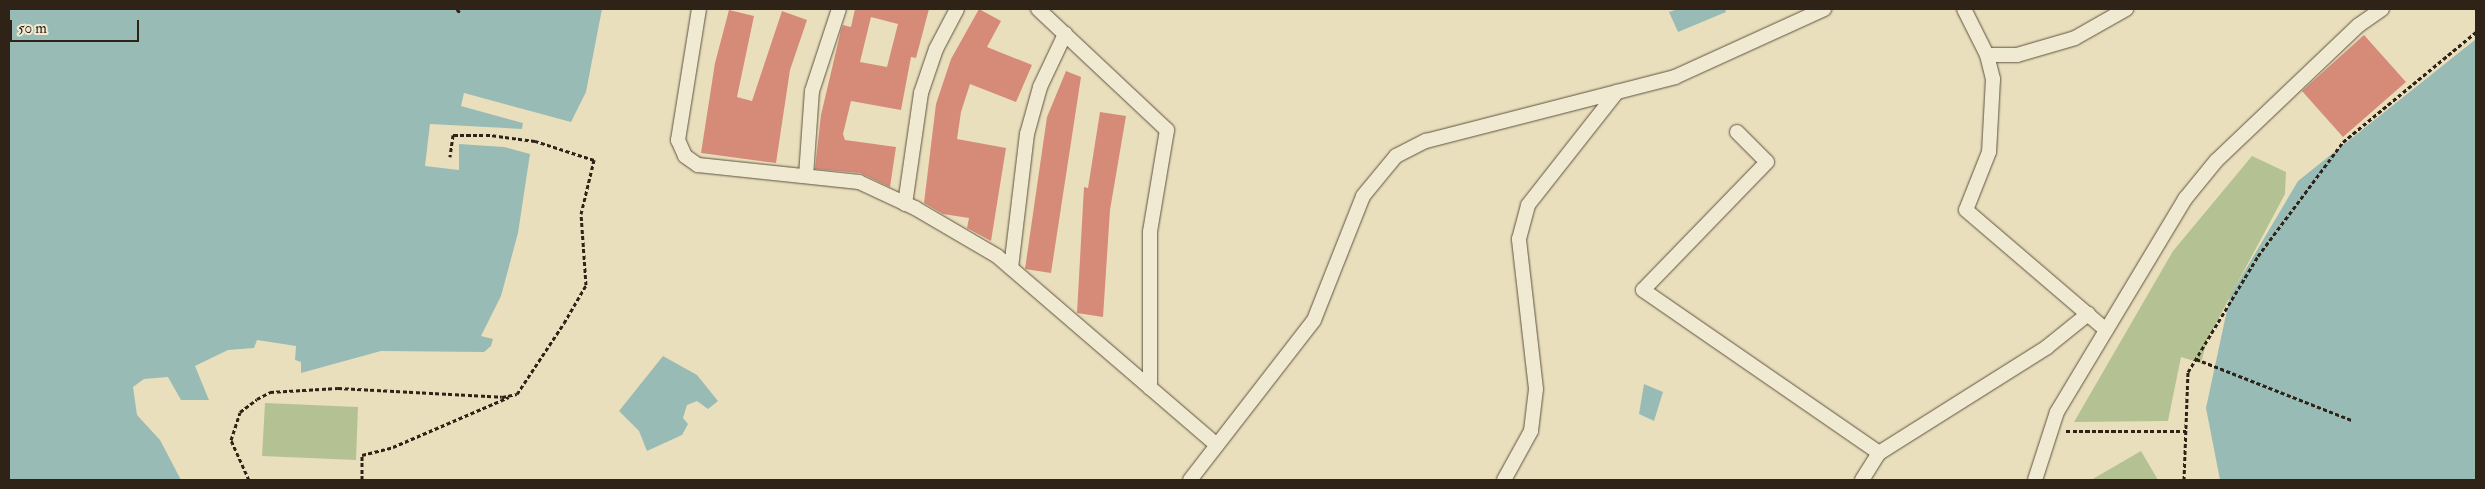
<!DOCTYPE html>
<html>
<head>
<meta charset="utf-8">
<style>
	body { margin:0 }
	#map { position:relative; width:2485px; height:489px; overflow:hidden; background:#eadfbc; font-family:"IM FELL Double Pica",serif }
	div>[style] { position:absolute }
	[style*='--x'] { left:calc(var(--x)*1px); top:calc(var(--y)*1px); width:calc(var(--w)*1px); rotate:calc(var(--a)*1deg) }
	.green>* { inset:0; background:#b4c293 }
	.water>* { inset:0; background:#98bcb5 }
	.building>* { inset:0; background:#d58b78 }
	.path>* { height:3px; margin-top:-1.5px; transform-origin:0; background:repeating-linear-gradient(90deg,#2f2318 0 4px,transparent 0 6.5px) }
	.roads { filter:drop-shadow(0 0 1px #5e5241) drop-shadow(0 0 1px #5e5241) }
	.street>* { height:14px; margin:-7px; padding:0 7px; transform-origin:7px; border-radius:7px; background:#f1ead3 }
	span { translate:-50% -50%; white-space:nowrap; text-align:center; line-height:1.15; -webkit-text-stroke:5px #f1ead3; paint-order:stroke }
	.frame { position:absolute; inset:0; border:10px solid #2f2318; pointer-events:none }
	.scale { position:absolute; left:10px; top:20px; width:129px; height:22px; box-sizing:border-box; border:2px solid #2f2318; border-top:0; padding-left:6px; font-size:15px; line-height:18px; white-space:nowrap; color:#2f2318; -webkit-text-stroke:4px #f1ead3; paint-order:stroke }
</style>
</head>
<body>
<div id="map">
	<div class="green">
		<div style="clip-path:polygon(2252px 156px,2286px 172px,2285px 194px,2207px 340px,2201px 363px,2181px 357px,2168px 421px,2074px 422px,2173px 251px)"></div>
		<div style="clip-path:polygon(265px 403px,358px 407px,356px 460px,262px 456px)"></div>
		<div style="clip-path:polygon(2141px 451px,2158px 480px,2091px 480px)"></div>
	</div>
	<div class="water">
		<div style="clip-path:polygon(9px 9px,602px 9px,586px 92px,571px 122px,464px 93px,461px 106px,523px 123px,522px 129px,430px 124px,425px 166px,459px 170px,459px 144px,504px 147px,530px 154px,518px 233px,501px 296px,481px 336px,493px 339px,491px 346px,484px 352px,381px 351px,301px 373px,301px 362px,295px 360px,296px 346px,257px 340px,254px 348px,228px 350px,195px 366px,209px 400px,181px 400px,168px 377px,144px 379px,133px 387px,137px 415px,160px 440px,181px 480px,9px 480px)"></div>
		<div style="clip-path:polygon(1678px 9px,1725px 9px,1726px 12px,1678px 32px,1669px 12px)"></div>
		<div style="clip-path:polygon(2476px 39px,2476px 480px,2220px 480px,2206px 408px,2230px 296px,2298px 181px)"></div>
		<div style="clip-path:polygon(663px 356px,697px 375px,718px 401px,708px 409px,697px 401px,687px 405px,683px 418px,688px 424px,682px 435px,647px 451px,639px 431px,619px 411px)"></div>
		<div style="clip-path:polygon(1644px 384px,1663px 392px,1654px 421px,1639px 414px)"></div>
	</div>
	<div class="building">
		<div style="clip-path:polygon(evenodd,855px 9px,929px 9px,916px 58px,911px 57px,901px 110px,851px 101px,843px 134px,845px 140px,896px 147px,890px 187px,860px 173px,815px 169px,821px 115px,841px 30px,843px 25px,851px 27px,855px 9px,871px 17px,898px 24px,887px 67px,860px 62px,871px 17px)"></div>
		<div style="clip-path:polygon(979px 9px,1001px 21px,987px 47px,1032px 65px,1016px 102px,970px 84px,961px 112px,957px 139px,1006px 148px,991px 241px,967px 228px,969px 218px,943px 214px,924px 203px,936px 104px,951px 59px)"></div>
		<div style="clip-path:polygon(729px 10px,754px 16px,737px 97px,752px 101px,782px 11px,807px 20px,790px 70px,776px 163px,701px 153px,715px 63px)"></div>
		<div style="clip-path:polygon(2364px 35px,2406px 82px,2343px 137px,2302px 91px)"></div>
		<div style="clip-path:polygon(1066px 71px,1081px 77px,1051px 273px,1025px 269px,1047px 117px)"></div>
		<div style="clip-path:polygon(1100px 112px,1126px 116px,1110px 210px,1103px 317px,1077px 313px,1084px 187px,1088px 188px)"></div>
	</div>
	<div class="path">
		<div style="--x:457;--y:9;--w:5;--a:53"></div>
		<div style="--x:2196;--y:359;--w:168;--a:21.4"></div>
		<div style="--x:2066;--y:431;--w:120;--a:0"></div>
		<div style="--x:249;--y:480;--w:44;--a:-114.2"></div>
		<div style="--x:231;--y:440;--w:29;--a:-72"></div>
		<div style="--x:240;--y:412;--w:21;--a:-37"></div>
		<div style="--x:257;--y:399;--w:15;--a:-28"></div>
		<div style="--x:270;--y:392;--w:68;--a:-3.4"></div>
		<div style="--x:338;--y:388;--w:164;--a:3.1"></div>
		<div style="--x:502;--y:397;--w:15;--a:-11"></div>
		<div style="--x:517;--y:394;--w:85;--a:-56.5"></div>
		<div style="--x:564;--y:323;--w:44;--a:-59.9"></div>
		<div style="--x:586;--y:285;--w:71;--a:-94"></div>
		<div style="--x:581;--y:214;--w:56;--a:-76.5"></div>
		<div style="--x:594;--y:160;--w:62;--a:-162.1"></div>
		<div style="--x:535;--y:141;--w:45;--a:-172.4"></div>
		<div style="--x:490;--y:135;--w:37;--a:180"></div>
		<div style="--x:453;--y:135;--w:22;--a:98"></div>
		<div style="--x:362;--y:480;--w:25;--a:-90"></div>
		<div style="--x:362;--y:455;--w:32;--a:-14"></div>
		<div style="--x:393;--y:447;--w:126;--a:-23.3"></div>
		<div style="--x:2184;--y:480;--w:108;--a:-87.9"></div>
		<div style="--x:2188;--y:372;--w:135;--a:-58.9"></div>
		<div style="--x:2258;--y:256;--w:142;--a:-53.3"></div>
		<div style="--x:2343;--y:142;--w:173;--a:-39.6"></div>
	</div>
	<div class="roads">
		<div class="street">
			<div style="--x:699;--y:9;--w:133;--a:99.1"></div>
			<div style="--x:678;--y:140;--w:17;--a:66"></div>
			<div style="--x:685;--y:156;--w:16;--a:35"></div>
			<div style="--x:698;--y:165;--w:162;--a:6"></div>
			<div style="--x:859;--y:182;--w:62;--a:24.9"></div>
			<div style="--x:915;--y:208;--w:95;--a:30.3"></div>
			<div style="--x:997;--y:256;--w:290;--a:40.7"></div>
			<div style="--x:1038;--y:9;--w:177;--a:43.2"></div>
			<div style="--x:1167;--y:130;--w:103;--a:99.5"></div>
			<div style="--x:1150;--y:232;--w:156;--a:90"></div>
			<div style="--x:1964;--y:9;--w:51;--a:63.4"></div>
			<div style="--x:1987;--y:55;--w:25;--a:76"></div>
			<div style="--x:1993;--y:79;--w:73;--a:93.1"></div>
			<div style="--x:1989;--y:152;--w:62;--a:111.6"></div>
			<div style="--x:1966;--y:210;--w:184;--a:40.6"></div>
			<div style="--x:1987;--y:55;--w:30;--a:0"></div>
			<div style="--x:2017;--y:55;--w:60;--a:-16.3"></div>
			<div style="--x:2075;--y:38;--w:59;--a:-29.6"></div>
			<div style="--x:1737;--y:132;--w:42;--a:45"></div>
			<div style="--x:1767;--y:162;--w:178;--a:134.1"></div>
			<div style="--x:1643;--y:290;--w:287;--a:34.6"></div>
			<div style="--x:806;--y:176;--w:85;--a:-86"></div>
			<div style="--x:812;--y:91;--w:86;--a:-71.8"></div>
			<div style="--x:905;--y:204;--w:112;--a:-81.8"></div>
			<div style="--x:921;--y:93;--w:46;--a:-71.2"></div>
			<div style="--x:936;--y:49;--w:45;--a:-62.3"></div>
			<div style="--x:1011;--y:268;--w:135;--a:-83.2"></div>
			<div style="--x:1027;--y:134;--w:49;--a:-74.5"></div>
			<div style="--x:1040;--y:87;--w:59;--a:-64.7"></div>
			<div style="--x:1190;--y:480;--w:202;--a:-52.2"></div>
			<div style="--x:1314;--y:320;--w:133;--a:-68.4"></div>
			<div style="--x:1363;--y:196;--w:52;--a:-50.5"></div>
			<div style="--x:1396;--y:156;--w:34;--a:-27"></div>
			<div style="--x:1426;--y:141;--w:257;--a:-14.4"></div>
			<div style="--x:1675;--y:77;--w:164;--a:-24.5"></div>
			<div style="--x:1504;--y:480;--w:56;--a:-61.1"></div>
			<div style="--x:1531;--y:431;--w:42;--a:-83.2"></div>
			<div style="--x:1536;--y:389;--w:151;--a:-96.5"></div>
			<div style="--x:1519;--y:239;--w:35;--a:-75"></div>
			<div style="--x:1528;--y:205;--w:144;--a:-51.8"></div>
			<div style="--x:1862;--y:480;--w:32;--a:-58"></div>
			<div style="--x:1879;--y:453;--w:199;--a:-32.2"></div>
			<div style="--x:2047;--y:347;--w:53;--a:-38.8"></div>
			<div style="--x:2035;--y:480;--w:71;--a:-72.1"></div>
			<div style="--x:2057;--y:412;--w:249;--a:-59"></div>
			<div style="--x:2185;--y:199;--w:49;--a:-50.8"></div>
			<div style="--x:2216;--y:161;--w:197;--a:-43.6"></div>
			<div style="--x:2359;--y:25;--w:28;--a:-35"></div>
		</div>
	</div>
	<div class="frame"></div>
	<div class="scale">50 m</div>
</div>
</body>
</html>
